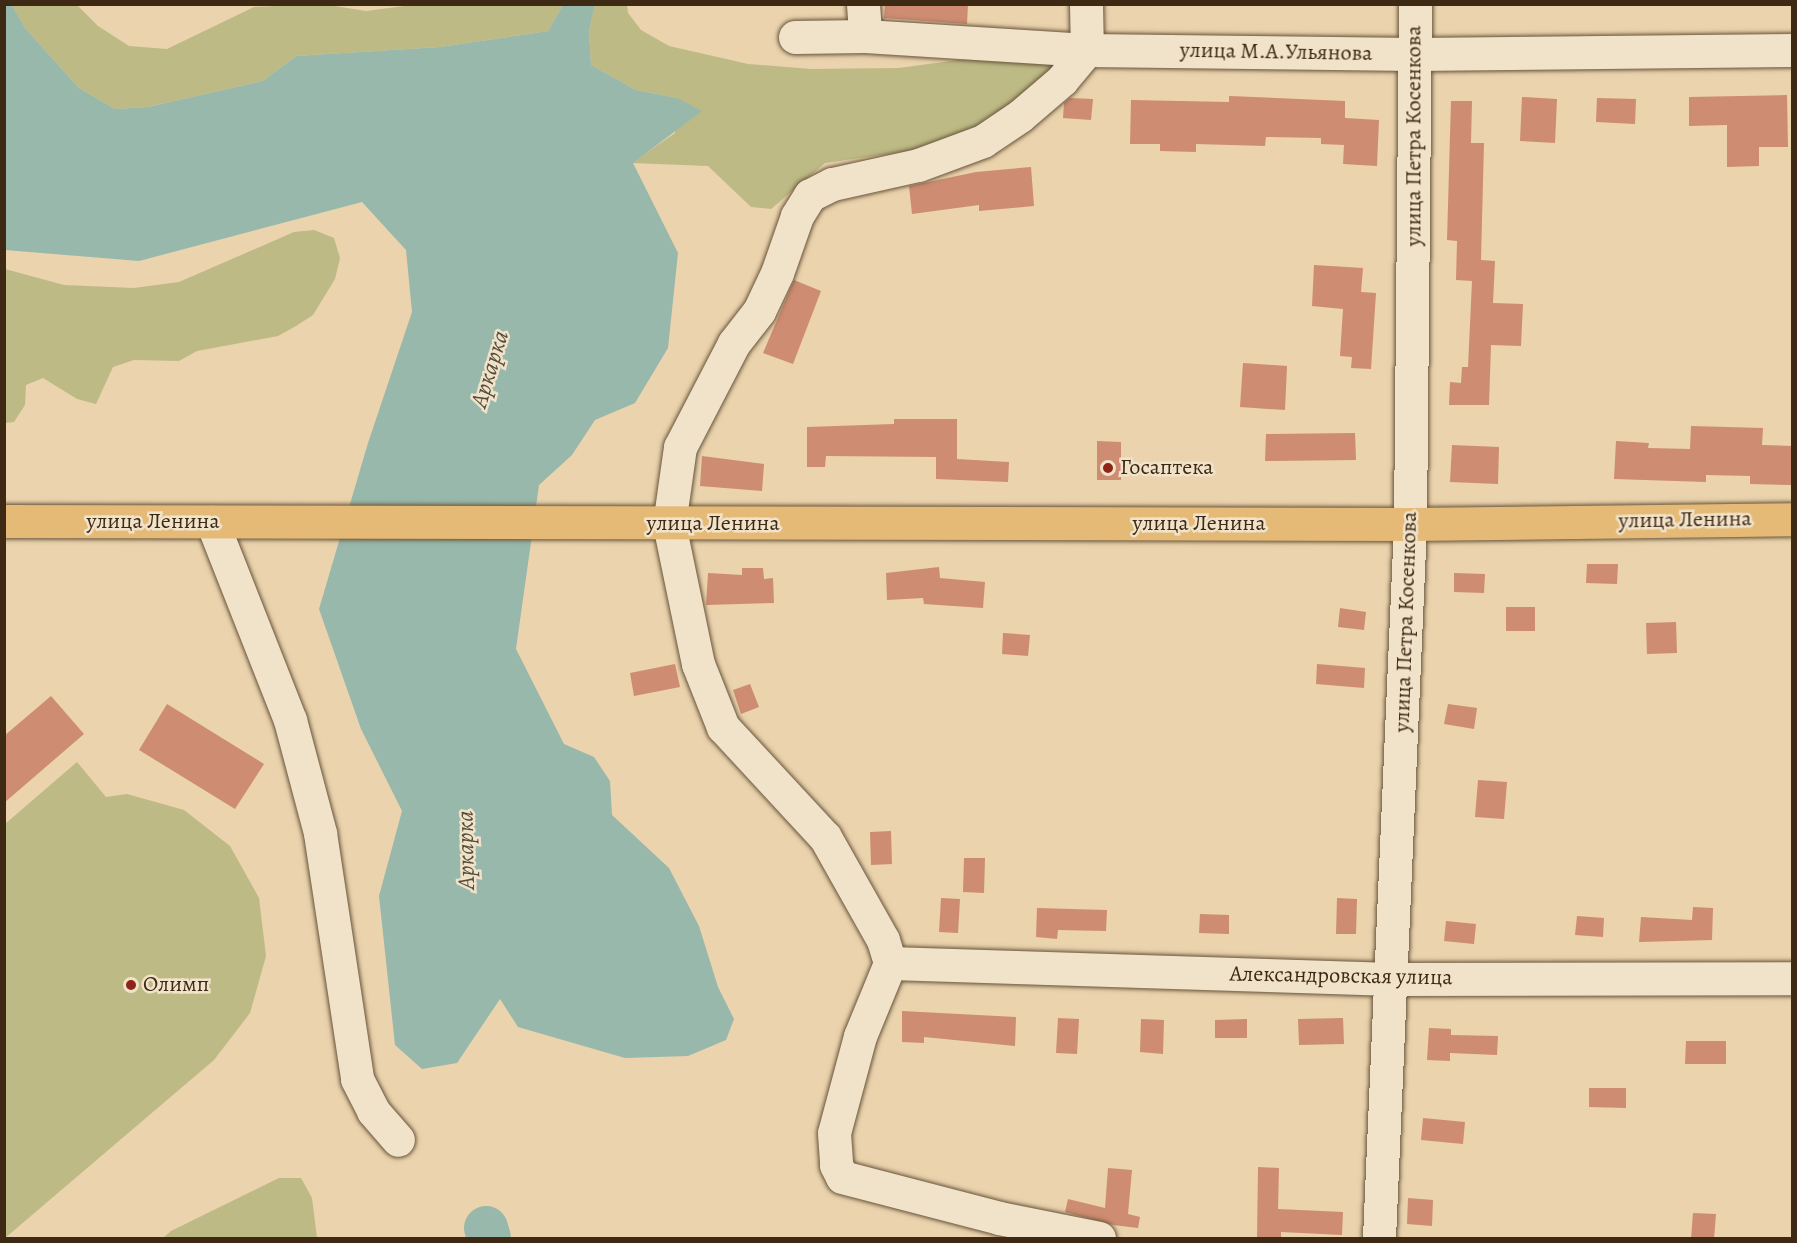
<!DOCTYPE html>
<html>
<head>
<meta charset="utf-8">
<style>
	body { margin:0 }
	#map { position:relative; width:1797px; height:1243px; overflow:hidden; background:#ead3ad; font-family:Alegreya,serif }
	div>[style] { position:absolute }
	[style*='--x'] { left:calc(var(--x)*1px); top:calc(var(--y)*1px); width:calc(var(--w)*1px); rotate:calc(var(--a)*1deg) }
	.green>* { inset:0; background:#bdba85 }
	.water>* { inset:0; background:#98b8ab }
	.river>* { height:44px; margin:-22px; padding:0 22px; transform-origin:22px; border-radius:22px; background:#98b8ab }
	.building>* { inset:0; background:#ce8c72 }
	.roads { filter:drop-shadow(0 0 2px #68543a) drop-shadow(0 0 2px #68543a) }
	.minor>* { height:33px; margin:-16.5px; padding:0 16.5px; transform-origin:16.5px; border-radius:16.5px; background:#f1e2ca }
	.major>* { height:33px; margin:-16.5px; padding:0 16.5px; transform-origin:16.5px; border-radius:16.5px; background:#e5ba76 }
	.dots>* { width:16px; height:16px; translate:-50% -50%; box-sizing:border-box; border:3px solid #f1e2ca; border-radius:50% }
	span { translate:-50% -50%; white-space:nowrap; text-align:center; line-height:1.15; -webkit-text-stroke:5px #f1e2ca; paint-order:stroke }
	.street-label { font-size:22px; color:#3d2914 }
	.poi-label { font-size:22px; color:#3d2914 }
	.left { translate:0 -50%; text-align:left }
	.water-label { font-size:24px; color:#544d3a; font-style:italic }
	.frame { position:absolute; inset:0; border:6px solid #3d2914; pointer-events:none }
</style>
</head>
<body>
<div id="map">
	<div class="green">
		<div style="clip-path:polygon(322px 4px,366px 11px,420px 4px,563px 5px,548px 31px,440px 47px,296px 56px,263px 81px,148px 107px,115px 109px,79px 88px,25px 28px,12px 5px,77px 5px,98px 26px,129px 46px,167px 49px,254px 7px)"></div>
		<div style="clip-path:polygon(595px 5px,627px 5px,628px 13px,641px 30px,669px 46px,748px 64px,811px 69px,899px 68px,973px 58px,1052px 64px,1056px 73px,973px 131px,916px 150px,825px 163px,771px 209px,751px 207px,708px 166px,632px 163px,675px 133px,677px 98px,636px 90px,591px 65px,589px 31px)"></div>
		<div style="clip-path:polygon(314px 230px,334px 238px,340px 258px,335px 279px,313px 315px,296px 326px,278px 336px,197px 351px,179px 361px,134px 360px,113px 367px,96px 404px,77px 399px,43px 378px,26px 385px,25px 405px,14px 422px,5px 423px,5px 269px,64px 285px,134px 288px,179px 282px,294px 232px)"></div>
		<div style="clip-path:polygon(77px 762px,106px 797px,127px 794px,184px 810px,230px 846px,259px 898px,266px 956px,250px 1013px,214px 1060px,5px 1238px,5px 824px)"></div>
		<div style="clip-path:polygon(279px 1178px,301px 1178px,312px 1198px,317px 1238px,163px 1238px,171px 1231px)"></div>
	</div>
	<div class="water">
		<div style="clip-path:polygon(4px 5px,12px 5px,25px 28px,79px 88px,115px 109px,148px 107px,263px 81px,296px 56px,440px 47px,548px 31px,563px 5px,595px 5px,589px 31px,591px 65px,636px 90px,677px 98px,702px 111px,633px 163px,678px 253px,668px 348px,635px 403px,595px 420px,572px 455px,539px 485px,516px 649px,564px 744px,594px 757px,610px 781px,612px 815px,669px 868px,699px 926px,718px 987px,734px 1019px,726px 1040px,688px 1056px,625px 1058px,518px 1027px,500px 999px,457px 1063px,422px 1069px,395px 1045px,379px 896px,402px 811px,361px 729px,319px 609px,368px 443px,412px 312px,406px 250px,362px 202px,139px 261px,5px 250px)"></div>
	</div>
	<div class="river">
		<div style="--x:486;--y:1228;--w:10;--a:73"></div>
	</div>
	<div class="building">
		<div style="clip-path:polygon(885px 4px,968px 4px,967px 24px,884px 18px)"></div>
		<div style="clip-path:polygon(1787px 95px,1788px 147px,1759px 147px,1759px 166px,1727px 167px,1727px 125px,1689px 126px,1689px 97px)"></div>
		<div style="clip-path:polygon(1229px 96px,1345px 101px,1345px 118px,1379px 120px,1377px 166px,1343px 164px,1344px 145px,1321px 144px,1321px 138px,1266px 137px,1265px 146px,1196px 144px,1196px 152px,1160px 151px,1160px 144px,1130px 144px,1131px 100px,1229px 102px)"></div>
		<div style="clip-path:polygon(1522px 97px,1557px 99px,1555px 143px,1520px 141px)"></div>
		<div style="clip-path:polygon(1070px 98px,1093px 99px,1091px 120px,1063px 118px,1064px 103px)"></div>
		<div style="clip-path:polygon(1597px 98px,1636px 99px,1635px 124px,1596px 122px)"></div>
		<div style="clip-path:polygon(1451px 101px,1472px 101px,1471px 143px,1484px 143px,1481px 260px,1495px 261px,1493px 303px,1523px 304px,1521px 346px,1491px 345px,1489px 405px,1449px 405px,1450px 382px,1461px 383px,1462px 367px,1468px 367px,1472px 281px,1456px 280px,1457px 241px,1447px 240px)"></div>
		<div style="clip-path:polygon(1031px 167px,1034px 206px,979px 211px,979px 205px,912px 214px,909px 186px,976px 172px)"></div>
		<div style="clip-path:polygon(1314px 265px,1363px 268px,1361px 292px,1376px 293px,1371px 369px,1351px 368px,1352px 357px,1340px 356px,1343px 309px,1312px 306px)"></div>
		<div style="clip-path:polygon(794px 280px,821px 291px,793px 364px,763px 353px)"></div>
		<div style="clip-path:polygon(1243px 363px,1287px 366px,1285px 410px,1240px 407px)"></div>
		<div style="clip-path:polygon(894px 419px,957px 419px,957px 459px,1009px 462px,1008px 482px,936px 479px,936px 457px,826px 456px,825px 467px,807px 467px,807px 427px,894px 424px)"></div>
		<div style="clip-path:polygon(1691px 426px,1763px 428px,1762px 445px,1792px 446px,1792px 485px,1750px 484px,1750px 476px,1706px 475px,1706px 482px,1614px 479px,1616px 441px,1649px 443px,1648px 448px,1690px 449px)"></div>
		<div style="clip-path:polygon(1355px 433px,1356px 460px,1265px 461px,1266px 434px)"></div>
		<div style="clip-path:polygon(1097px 441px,1121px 442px,1121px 480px,1097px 480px)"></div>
		<div style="clip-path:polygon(1452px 445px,1499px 447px,1498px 484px,1450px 482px)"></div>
		<div style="clip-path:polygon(702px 456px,764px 464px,762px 491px,700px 486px)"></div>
		<div style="clip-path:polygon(1587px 564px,1618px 564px,1617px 584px,1586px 583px)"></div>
		<div style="clip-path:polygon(939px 567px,940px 578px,985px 582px,983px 608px,924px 604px,923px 598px,887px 600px,886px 573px)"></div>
		<div style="clip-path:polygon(742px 568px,763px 568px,764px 579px,773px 578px,774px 603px,706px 605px,708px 573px,742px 575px)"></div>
		<div style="clip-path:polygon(1454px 573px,1485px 574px,1484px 593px,1454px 592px)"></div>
		<div style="clip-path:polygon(1506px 607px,1535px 607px,1535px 631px,1506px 631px)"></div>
		<div style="clip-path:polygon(1340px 608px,1366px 612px,1364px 630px,1338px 627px)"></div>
		<div style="clip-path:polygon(1676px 622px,1677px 653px,1647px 654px,1646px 623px)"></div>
		<div style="clip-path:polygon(1003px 633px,1030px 635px,1028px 656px,1002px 654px)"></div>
		<div style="clip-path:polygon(675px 664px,680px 687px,634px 696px,630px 673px)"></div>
		<div style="clip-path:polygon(1317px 664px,1365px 668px,1364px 688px,1316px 684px)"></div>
		<div style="clip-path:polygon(750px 684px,759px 707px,741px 714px,733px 690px)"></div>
		<div style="clip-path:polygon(51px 696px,84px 734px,4px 803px,4px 736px)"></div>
		<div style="clip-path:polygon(167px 704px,264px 764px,235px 809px,139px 750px)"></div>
		<div style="clip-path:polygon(1448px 704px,1477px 708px,1474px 729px,1444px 724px)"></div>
		<div style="clip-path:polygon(1478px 780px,1507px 782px,1504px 819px,1475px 817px)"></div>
		<div style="clip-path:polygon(891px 831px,892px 864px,871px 865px,870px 832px)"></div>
		<div style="clip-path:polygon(964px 858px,985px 858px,984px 893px,963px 892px)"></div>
		<div style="clip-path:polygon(941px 898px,960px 899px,958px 933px,939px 932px)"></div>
		<div style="clip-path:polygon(1337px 898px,1357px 899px,1356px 934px,1336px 934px)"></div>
		<div style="clip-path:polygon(1693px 907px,1713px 908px,1712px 940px,1639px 942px,1641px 917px,1692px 920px)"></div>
		<div style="clip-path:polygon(1037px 908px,1107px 910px,1106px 931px,1058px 930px,1057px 939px,1036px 937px)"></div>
		<div style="clip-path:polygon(1200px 914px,1229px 915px,1229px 934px,1199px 933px)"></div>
		<div style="clip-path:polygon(1577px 916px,1604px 918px,1603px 937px,1575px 935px)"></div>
		<div style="clip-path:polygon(1446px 921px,1476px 924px,1474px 944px,1444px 941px)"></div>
		<div style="clip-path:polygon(902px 1011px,1016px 1017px,1015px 1046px,924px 1037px,924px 1043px,902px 1042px)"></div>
		<div style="clip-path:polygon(1058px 1018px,1079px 1019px,1077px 1054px,1056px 1053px)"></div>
		<div style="clip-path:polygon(1343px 1018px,1344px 1044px,1299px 1045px,1298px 1019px)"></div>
		<div style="clip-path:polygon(1141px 1019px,1164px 1020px,1163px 1054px,1140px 1052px)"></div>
		<div style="clip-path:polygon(1247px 1019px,1247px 1038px,1215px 1038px,1215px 1020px)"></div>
		<div style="clip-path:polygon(1429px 1028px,1451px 1029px,1451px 1035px,1498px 1036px,1497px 1055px,1450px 1053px,1450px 1061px,1427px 1060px)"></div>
		<div style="clip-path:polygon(1686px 1041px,1726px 1041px,1726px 1064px,1685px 1064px)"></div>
		<div style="clip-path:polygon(1589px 1088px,1626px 1088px,1626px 1108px,1589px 1107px)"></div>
		<div style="clip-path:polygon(1423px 1118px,1465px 1122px,1463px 1144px,1421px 1140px)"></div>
		<div style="clip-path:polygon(1258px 1167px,1279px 1168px,1278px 1209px,1343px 1212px,1342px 1235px,1281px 1232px,1281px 1239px,1257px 1239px)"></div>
		<div style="clip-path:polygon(1108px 1168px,1132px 1170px,1128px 1214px,1140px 1217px,1138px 1228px,1113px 1225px,1065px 1212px,1068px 1199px,1105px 1208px)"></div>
		<div style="clip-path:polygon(1408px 1198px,1433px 1200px,1432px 1226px,1407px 1224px)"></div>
		<div style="clip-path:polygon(1693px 1213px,1716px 1214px,1714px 1239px,1691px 1239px)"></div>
	</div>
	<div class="roads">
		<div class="minor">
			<div style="--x:863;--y:4;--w:32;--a:86"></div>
			<div style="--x:1086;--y:4;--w:46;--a:88.8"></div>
			<div style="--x:1087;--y:50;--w:39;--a:130"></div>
			<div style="--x:1062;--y:80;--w:55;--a:139.4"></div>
			<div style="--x:1020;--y:116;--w:45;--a:146"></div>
			<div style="--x:983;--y:141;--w:69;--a:159.7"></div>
			<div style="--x:918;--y:165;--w:88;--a:167.5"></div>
			<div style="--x:832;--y:184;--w:25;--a:153"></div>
			<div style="--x:810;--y:195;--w:25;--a:122"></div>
			<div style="--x:797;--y:216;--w:60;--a:109.3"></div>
			<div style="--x:777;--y:273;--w:42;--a:115.3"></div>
			<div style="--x:759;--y:311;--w:41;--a:128"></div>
			<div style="--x:734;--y:343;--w:117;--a:117.4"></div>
			<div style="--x:680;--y:447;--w:78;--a:98.1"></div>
			<div style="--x:669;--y:524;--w:143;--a:78.3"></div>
			<div style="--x:698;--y:664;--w:68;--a:68.4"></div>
			<div style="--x:723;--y:727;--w:150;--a:47.2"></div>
			<div style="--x:825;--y:837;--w:118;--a:60.6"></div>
			<div style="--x:883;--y:940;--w:24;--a:73"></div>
			<div style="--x:890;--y:963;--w:79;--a:112.3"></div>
			<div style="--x:860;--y:1036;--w:100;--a:105"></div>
			<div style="--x:834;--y:1133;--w:32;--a:86"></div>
			<div style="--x:836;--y:1165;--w:13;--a:63"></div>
			<div style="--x:842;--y:1177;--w:162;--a:14.6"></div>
			<div style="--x:999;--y:1218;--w:102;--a:11.3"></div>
			<div style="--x:795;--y:37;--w:70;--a:-0.8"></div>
			<div style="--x:865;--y:36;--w:222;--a:3.6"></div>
			<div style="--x:1087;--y:50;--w:328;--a:0.7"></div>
			<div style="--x:1415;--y:54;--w:377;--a:-0.6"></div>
			<div style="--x:212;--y:522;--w:213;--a:68.5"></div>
			<div style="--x:290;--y:720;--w:117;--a:75.1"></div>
			<div style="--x:320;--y:833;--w:249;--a:81.4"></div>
			<div style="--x:357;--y:1079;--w:36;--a:63"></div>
			<div style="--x:373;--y:1111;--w:38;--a:49"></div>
			<div style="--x:890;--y:963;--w:502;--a:1.83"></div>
			<div style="--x:1392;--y:979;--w:400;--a:-0.1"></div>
			<div style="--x:1379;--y:1238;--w:715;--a:-87.51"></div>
			<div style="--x:1410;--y:524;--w:520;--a:-89.45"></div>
		</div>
		<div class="major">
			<div style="--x:4;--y:521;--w:1406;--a:0.12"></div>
			<div style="--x:1410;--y:524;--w:382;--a:-0.7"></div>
		</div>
	</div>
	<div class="dots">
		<div style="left:1108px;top:468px;background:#8f2418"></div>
		<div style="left:131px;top:985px;background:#8f2418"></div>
	</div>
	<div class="street-label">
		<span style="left:1276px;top:52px;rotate:1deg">улица М.А.Ульянова</span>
		<span style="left:1414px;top:136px;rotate:-90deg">улица Петра Косенкова</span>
		<span style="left:1685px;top:520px;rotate:-1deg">улица Ленина</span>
		<span style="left:153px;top:522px">улица Ленина</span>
		<span style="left:713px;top:524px">улица Ленина</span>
		<span style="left:1199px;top:524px">улица Ленина</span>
		<span style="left:1406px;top:622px;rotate:-88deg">улица Петра Косенкова</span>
		<span style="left:1341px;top:976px;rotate:1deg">Александровская улица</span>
	</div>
	<div class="poi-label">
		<span class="left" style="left:1120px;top:468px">Госаптека</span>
		<span class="left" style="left:143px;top:985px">Олимп</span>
	</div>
	<div class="water-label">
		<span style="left:490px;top:369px;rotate:-73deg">Аркарка</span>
		<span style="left:466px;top:850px;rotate:-91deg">Аркарка</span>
	</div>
	<div class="frame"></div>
</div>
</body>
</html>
